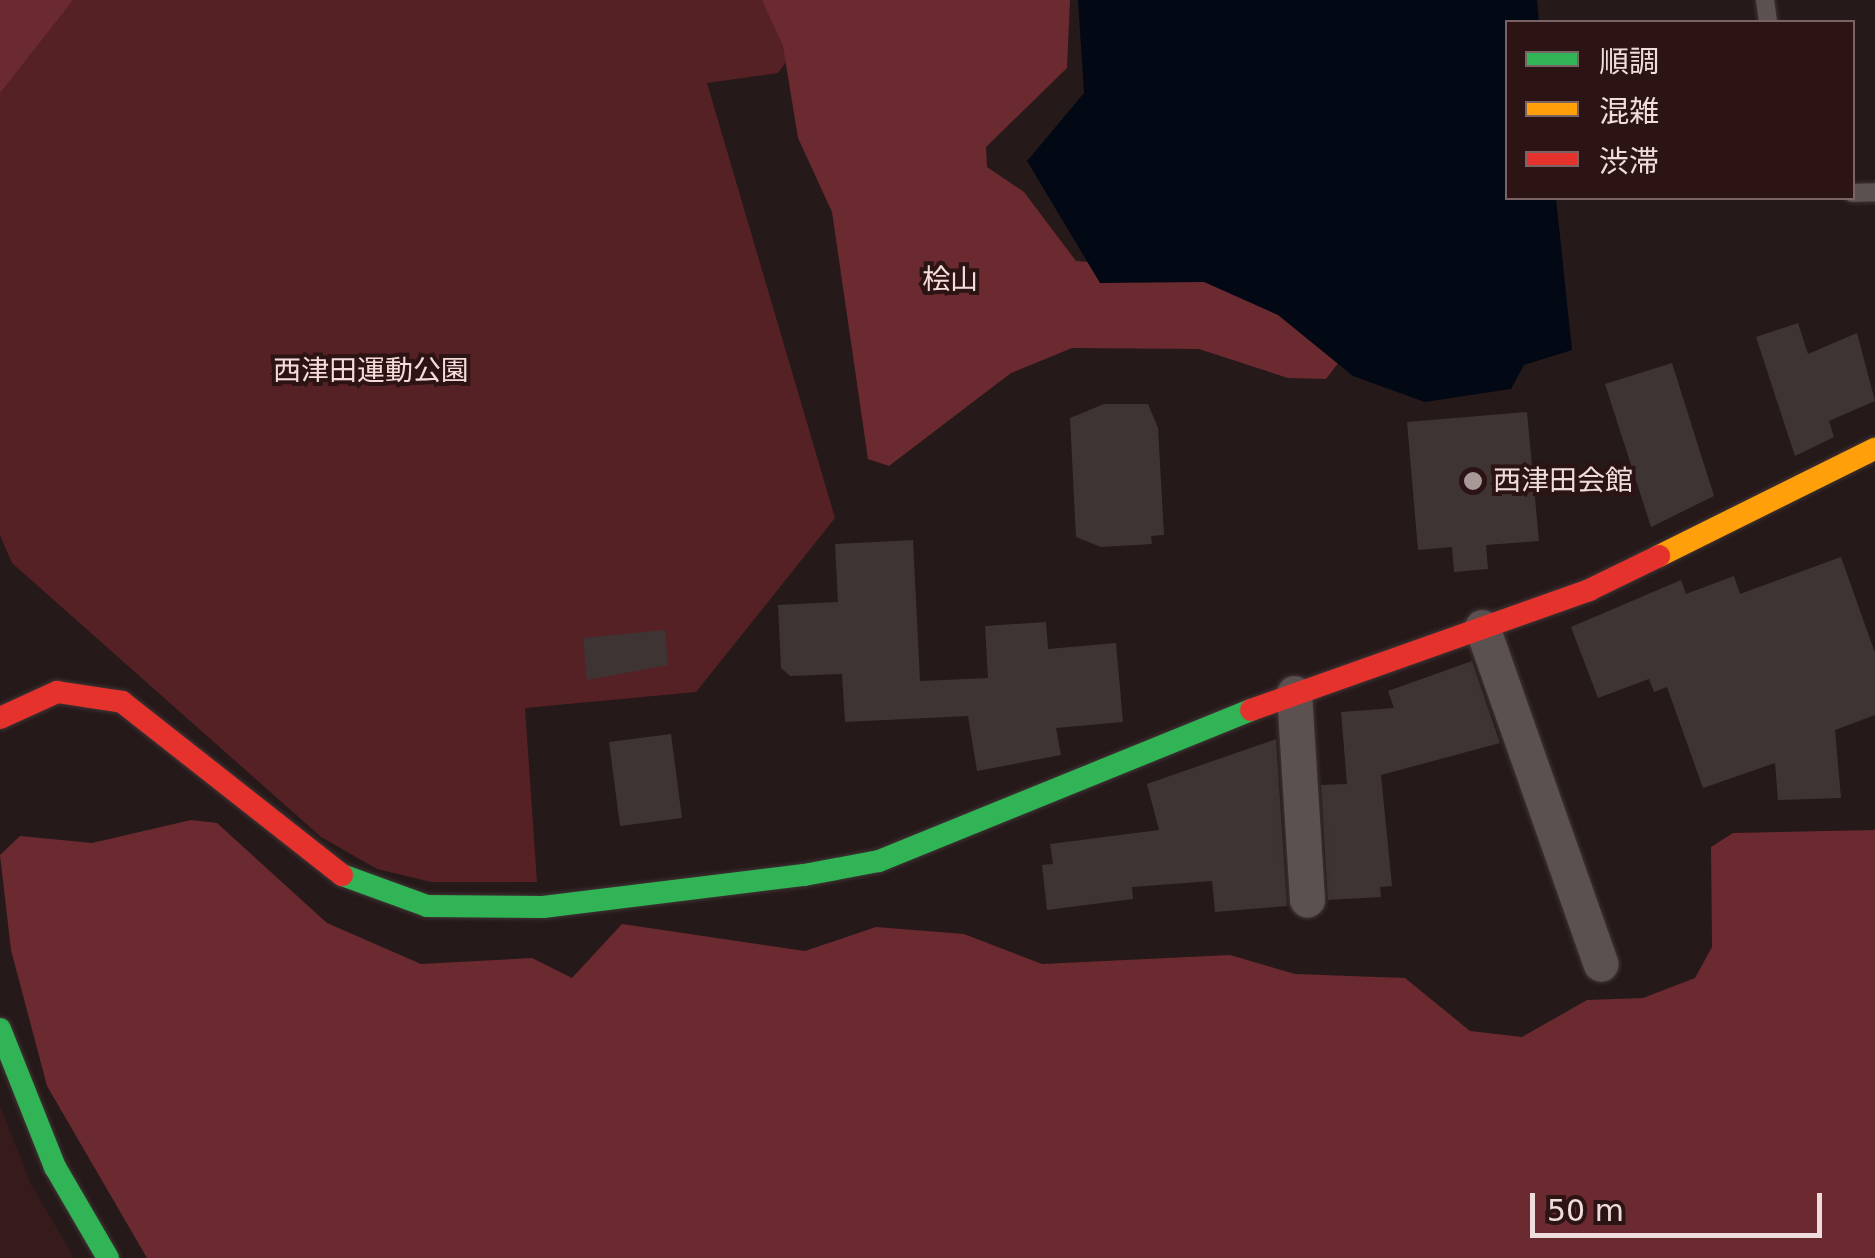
<!DOCTYPE html>
<html>
<head>
<meta charset="utf-8">
<style>
	body { margin:0 }
	#map { position:relative; width:1875px; height:1258px; overflow:hidden; background:#261919; font-family:"DejaVu Sans","Noto Sans JP",sans-serif }
	div>[style] { position:absolute }
	[style*='--x'] { left:calc(var(--x)*1px); top:calc(var(--y)*1px); width:calc(var(--w)*1px); rotate:calc(var(--a)*1deg) }
	.built>* { inset:0; background:#371a1b }
	.green>* { inset:0; background:#552124 }
	.forest>* { inset:0; background:#6b2a2f }
	.water>* { inset:0; background:#030914 }
	.building>* { inset:0; background:#3f3434 }
	.roads { filter:drop-shadow(0 0 2px #3f3434) drop-shadow(0 0 2px #3f3434) }
	.lane>* { height:18px; margin:-9px; padding:0 9px; transform-origin:9px; border-radius:9px; background:#5c5151 }
	.street>* { height:35px; margin:-17.5px; padding:0 17.5px; transform-origin:17.5px; border-radius:17.5px; background:#5c5151 }
	.fast>* { height:22px; margin:-11px; padding:0 11px; transform-origin:11px; border-radius:11px; background:#30b455 }
	.slow>* { height:22px; margin:-11px; padding:0 11px; transform-origin:11px; border-radius:11px; background:#ff9f0a }
	.jam>* { height:22px; margin:-11px; padding:0 11px; transform-origin:11px; border-radius:11px; background:#e5322d }
	.dots>* { width:28px; height:28px; translate:-50% -50%; box-sizing:border-box; border:5px solid #2c1314; border-radius:50% }
	span { translate:-50% -50%; white-space:nowrap; text-align:center; line-height:1.15; -webkit-text-stroke:8px #2c1314; paint-order:stroke }
	.park-label { font-size:28px; color:#f4dcdb }
	.poi-label { font-size:28px; color:#efdcdc }
	.left { translate:0 -50%; text-align:left }
	.legend { position:absolute; left:1505px; top:20px; width:350px; height:180px; box-sizing:border-box; background:#2c1314; border:2px solid #7a6364; margin:0; padding:12px 18px; list-style:none; font-size:30px; color:#efdcdc }
	.legend li { display:flex; align-items:center; gap:20px; height:50px }
	.legend b { width:50px; border:2px solid #7a6364 }
	.scale { position:absolute; left:1530px; top:1193px; width:292px; height:45px; box-sizing:border-box; border:5px solid #efdcdc; border-top:0; padding-left:12px; font-size:30px; line-height:35px; white-space:nowrap; color:#efdcdc; -webkit-text-stroke:8px #2c1314; paint-order:stroke }
</style>
</head>
<body>
<div id="map">
	<div class="built">
		<div style="clip-path:polygon(0 1105px,30px 1182px,74px 1258px,0 1258px)"></div>
	</div>
	<div class="green">
		<div style="clip-path:polygon(15px 0,798px 0,805px 36px,778px 73px,707px 83px,835px 518px,696px 692px,525px 708px,537px 882px,431px 882px,377px 869px,321px 837px,12px 563px,0 535px,0 29px)"></div>
	</div>
	<div class="forest">
		<div style="clip-path:polygon(0 0,73px 0,0 93px)"></div>
		<div style="clip-path:polygon(762px 0,1070px 0,1067px 68px,986px 147px,987px 167px,1024px 192px,1076px 261px,1198px 271px,1274px 303px,1342px 358px,1326px 379px,1288px 378px,1199px 349px,1072px 348px,1011px 373px,889px 466px,868px 459px,832px 212px,798px 138px,783px 46px)"></div>
		<div style="clip-path:polygon(191px 820px,217px 823px,327px 923px,421px 964px,532px 958px,572px 978px,622px 924px,805px 951px,876px 927px,964px 934px,1042px 964px,1230px 955px,1295px 974px,1405px 978px,1470px 1031px,1522px 1037px,1587px 1000px,1643px 998px,1695px 978px,1712px 947px,1711px 847px,1733px 833px,1875px 830px,1875px 1258px,147px 1258px,47px 1086px,11px 950px,0 855px,20px 836px,92px 843px)"></div>
	</div>
	<div class="water">
		<div style="clip-path:polygon(1078px 0,1537px 0,1539px 22px,1508px 22px,1508px 198px,1556px 198px,1572px 350px,1524px 365px,1511px 389px,1425px 402px,1353px 376px,1278px 315px,1204px 282px,1100px 283px,1027px 161px,1084px 93px)"></div>
	</div>
	<div class="building">
		<div style="clip-path:polygon(1798px 323px,1808px 354px,1857px 333px,1875px 401px,1829px 421px,1834px 437px,1795px 456px,1756px 337px)"></div>
		<div style="clip-path:polygon(1672px 363px,1714px 496px,1651px 527px,1605px 384px)"></div>
		<div style="clip-path:polygon(1104px 404px,1148px 404px,1158px 428px,1164px 535px,1151px 536px,1152px 544px,1101px 547px,1076px 537px,1070px 418px)"></div>
		<div style="clip-path:polygon(1527px 412px,1539px 541px,1486px 545px,1488px 569px,1454px 572px,1452px 547px,1418px 550px,1407px 422px)"></div>
		<div style="clip-path:polygon(913px 540px,920px 681px,988px 678px,985px 626px,1046px 622px,1048px 649px,1116px 643px,1123px 722px,1056px 728px,1061px 755px,977px 771px,968px 716px,845px 722px,842px 674px,790px 676px,781px 668px,778px 605px,838px 602px,835px 544px)"></div>
		<div style="clip-path:polygon(1841px 557px,1875px 653px,1875px 715px,1835px 730px,1841px 798px,1778px 800px,1775px 763px,1703px 788px,1667px 687px,1654px 692px,1649px 679px,1598px 698px,1571px 627px,1681px 580px,1686px 594px,1734px 576px,1740px 594px)"></div>
		<div style="clip-path:polygon(665px 630px,668px 665px,587px 680px,583px 638px)"></div>
		<div style="clip-path:polygon(1472px 661px,1500px 743px,1381px 775px,1392px 886px,1380px 887px,1381px 897px,1328px 900px,1321px 785px,1347px 784px,1341px 712px,1394px 708px,1388px 691px)"></div>
		<div style="clip-path:polygon(671px 734px,682px 818px,620px 826px,609px 742px)"></div>
		<div style="clip-path:polygon(1276px 739px,1287px 906px,1215px 912px,1212px 881px,1132px 887px,1133px 899px,1047px 910px,1042px 865px,1053px 864px,1050px 844px,1159px 830px,1147px 784px)"></div>
	</div>
	<div class="roads">
		<div class="lane">
			<div style="--x:1765;--y:0;--w:22;--a:82"></div>
			<div style="--x:1852;--y:193;--w:23;--a:-2"></div>
		</div>
		<div class="street">
			<div style="--x:1482;--y:627;--w:357;--a:70.6"></div>
			<div style="--x:1294;--y:693;--w:207;--a:86.4"></div>
		</div>
		<div class="fast">
			<div style="--x:342;--y:875;--w:90;--a:20"></div>
			<div style="--x:427;--y:906;--w:116;--a:0.5"></div>
			<div style="--x:543;--y:907;--w:263;--a:-7"></div>
			<div style="--x:804;--y:875;--w:76;--a:-10.6"></div>
			<div style="--x:879;--y:861;--w:401;--a:-22.1"></div>
			<div style="--x:0;--y:1029;--w:149;--a:68.3"></div>
			<div style="--x:55;--y:1167;--w:105;--a:59.8"></div>
		</div>
		<div class="slow">
			<div style="--x:1659;--y:556;--w:241;--a:-26.4"></div>
		</div>
		<div class="jam">
			<div style="--x:1251;--y:710;--w:359;--a:-19.5"></div>
			<div style="--x:1589;--y:590;--w:78;--a:-25.9"></div>
			<div style="--x:0;--y:718;--w:63;--a:-24.5"></div>
			<div style="--x:57;--y:692;--w:66;--a:8.7"></div>
			<div style="--x:122;--y:702;--w:280;--a:38.2"></div>
		</div>
	</div>
	<div class="dots">
		<div style="left:1473px;top:481px;background:#a99898"></div>
	</div>
	<div class="park-label">
		<span style="left:950px;top:280px">桧山</span>
		<span style="left:371px;top:371px">西津田運動公園</span>
	</div>
	<div class="poi-label">
		<span class="left" style="left:1493px;top:481px">西津田会館</span>
	</div>
	<ul class="legend">
	<li><b style="height:12px;background:#30b455"></b>順調</li>
	<li><b style="height:12px;background:#ff9f0a"></b>混雑</li>
	<li><b style="height:12px;background:#e5322d"></b>渋滞</li>
	</ul>
	<div class="scale">50 m</div>
</div>
</body>
</html>
